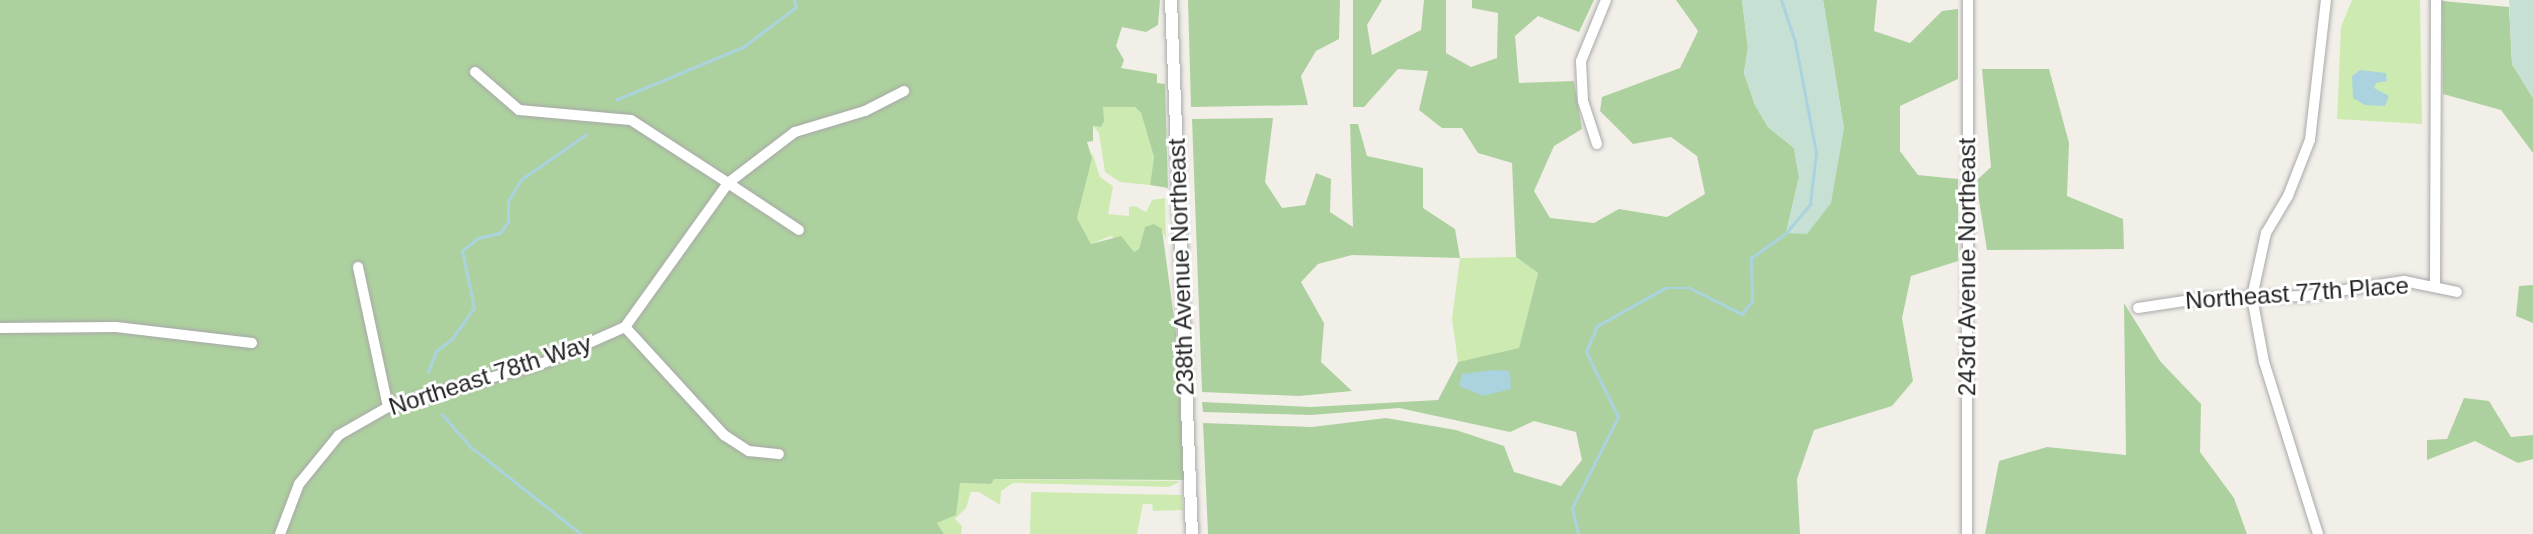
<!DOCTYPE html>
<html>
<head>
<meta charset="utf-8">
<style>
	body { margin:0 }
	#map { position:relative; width:2533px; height:534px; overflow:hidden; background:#f2efe9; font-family:Arial,sans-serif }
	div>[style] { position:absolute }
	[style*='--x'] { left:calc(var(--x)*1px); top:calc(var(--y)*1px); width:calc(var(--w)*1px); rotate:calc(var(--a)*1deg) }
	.grass>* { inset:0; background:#cdebb0 }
	.forest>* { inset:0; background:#add19e }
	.wetland>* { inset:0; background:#c6e0d4 }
	.water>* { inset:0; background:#aad3df }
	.stream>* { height:2.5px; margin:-1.25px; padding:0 1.25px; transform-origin:1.25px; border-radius:1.25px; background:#aad3df }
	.roads { filter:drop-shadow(0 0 2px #a9a9a9) drop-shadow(0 0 2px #a9a9a9) }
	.minor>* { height:10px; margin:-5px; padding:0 5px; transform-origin:5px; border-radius:5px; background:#fff }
	.tertiary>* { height:12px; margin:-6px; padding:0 6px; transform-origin:6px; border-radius:6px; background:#fff }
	span { translate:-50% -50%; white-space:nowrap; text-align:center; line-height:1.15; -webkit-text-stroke:6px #fff; paint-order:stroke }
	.street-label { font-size:24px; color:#222 }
</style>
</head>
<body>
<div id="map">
	<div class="grass">
		<div style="clip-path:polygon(2352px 0,2420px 0,2422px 124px,2337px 119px,2341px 27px)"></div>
		<div style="clip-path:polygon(1102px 107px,1135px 107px,1141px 113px,1154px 157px,1150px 185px,1120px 182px,1105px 172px,1099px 133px,1093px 126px,1101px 127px)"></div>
		<div style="clip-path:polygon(1092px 153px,1100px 177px,1113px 186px,1108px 214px,1129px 216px,1129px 207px,1135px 206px,1146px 212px,1152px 200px,1165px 198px,1166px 240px,1162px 229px,1145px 227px,1139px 249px,1134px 252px,1111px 236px,1091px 244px,1077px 218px)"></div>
		<div style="clip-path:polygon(1516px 257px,1538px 273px,1519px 349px,1458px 362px,1452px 319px,1460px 258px)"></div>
		<div style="clip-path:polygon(993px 479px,1178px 481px,1178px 483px,1168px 487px,1013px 483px,1001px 491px,1000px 505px,979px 492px,971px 492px,966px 508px,955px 519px,962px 526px,961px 534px,944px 534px,937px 523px,956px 515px,959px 483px,991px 484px)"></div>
		<div style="clip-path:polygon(1031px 492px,1182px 495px,1183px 510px,1153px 511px,1152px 504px,1143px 504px,1137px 534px,1030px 534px)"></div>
	</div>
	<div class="forest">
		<div style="clip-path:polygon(0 0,1160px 0,1158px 25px,1146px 32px,1122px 27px,1116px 46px,1124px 60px,1121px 68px,1157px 74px,1157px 83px,1165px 84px,1168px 188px,1150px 185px,1154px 157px,1141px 113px,1135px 107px,1103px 107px,1104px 121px,1101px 127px,1093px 126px,1093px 141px,1087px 142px,1092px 158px,1077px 218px,1091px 244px,1121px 236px,1134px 252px,1139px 249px,1145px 227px,1154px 224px,1162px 229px,1187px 414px,1189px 480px,994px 479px,991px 484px,960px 483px,956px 515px,937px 523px,944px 534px,0 534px)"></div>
		<div style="clip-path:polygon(1188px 0,1340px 0,1339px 39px,1316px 51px,1301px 76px,1308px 105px,1191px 107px)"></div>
		<div style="clip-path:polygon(1353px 0,1382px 0,1367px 25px,1372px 55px,1421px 30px,1424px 0,1446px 0,1446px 53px,1471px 67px,1497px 58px,1498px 13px,1472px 8px,1472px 0,1594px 0,1579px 32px,1538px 16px,1515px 36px,1519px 83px,1574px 81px,1582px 129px,1554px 146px,1534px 191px,1550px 218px,1594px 223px,1619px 209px,1667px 217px,1705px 194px,1697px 156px,1671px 137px,1633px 144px,1600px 111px,1602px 97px,1680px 68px,1698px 31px,1676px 0,1742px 0,1748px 48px,1744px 73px,1755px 105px,1768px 127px,1794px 148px,1799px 177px,1786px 233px,1844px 129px,1823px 0,1877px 0,1874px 31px,1910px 43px,1942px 11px,1958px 9px,1958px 79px,1900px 106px,1900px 151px,1918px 175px,1958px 179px,1958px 261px,1911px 276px,1902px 318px,1913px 381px,1892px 406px,1814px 430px,1797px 479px,1800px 534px,1208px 534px,1203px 423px,1312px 427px,1386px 418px,1456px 430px,1504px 446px,1514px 472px,1561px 486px,1582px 460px,1576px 432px,1534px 421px,1510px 432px,1399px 408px,1311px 415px,1203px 412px,1202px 402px,1311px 407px,1438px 400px,1458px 362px,1519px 348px,1538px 273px,1516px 257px,1512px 163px,1478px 153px,1462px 128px,1442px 128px,1419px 110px,1428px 71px,1398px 69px,1364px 107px,1353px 107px)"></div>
		<div style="clip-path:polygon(2442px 1px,2509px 7px,2512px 64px,2533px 98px,2533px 153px,2501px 110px,2443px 94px)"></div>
		<div style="clip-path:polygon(1982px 69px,2049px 69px,2069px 143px,2067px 196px,2123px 219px,2124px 249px,1987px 250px,1976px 181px,1991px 167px)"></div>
		<div style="clip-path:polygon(1273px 118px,1265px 182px,1282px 208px,1305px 205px,1316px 173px,1331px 179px,1330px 212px,1353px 227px,1350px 124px,1358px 124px,1367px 156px,1423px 168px,1423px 208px,1455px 229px,1460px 258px,1352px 255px,1318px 264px,1301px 282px,1324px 323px,1321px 362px,1352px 391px,1299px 396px,1202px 392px,1192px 119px)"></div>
		<div style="clip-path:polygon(2533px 285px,2533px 323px,2516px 316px,2519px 286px)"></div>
		<div style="clip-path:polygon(2124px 303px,2160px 361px,2201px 404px,2200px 452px,2234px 498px,2247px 534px,1985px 534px,1999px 461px,2047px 447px,2126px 455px)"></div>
		<div style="clip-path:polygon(2464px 398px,2489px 401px,2511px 437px,2533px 435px,2533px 459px,2518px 463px,2475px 441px,2427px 460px,2427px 440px,2447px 439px)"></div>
	</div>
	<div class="wetland">
		<div style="clip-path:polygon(1742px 0,1823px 0,1844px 129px,1831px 203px,1807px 234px,1786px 233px,1799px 177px,1794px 148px,1768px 127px,1755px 105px,1744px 73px,1748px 48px)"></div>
		<div style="clip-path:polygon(2509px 0,2533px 0,2533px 98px,2512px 64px)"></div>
	</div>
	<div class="water">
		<div style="clip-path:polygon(2360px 70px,2386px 73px,2387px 81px,2376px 83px,2374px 88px,2389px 96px,2385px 106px,2365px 105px,2353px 98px,2352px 76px)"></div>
		<div style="clip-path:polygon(1494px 370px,1510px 371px,1511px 389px,1483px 396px,1459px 386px,1462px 374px)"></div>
	</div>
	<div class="stream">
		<div style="--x:616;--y:100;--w:138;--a:-22.7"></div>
		<div style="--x:743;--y:47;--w:66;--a:-37"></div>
		<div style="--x:796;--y:7;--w:7;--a:-106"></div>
		<div style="--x:428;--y:372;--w:22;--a:-69"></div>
		<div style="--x:436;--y:351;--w:20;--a:-37"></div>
		<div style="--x:452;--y:339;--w:38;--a:-55"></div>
		<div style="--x:474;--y:308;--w:58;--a:-101.9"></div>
		<div style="--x:462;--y:251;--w:21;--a:-39"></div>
		<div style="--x:478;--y:238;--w:23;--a:-13"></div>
		<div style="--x:500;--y:233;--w:14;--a:-54"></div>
		<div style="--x:508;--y:222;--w:21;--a:-90"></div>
		<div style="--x:508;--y:201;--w:26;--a:-58"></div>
		<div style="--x:522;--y:179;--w:77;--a:-34.9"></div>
		<div style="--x:442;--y:414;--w:44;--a:48.7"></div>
		<div style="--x:471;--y:447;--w:140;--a:38.3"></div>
		<div style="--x:1578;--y:534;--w:27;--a:-103"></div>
		<div style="--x:1572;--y:508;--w:102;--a:-63.2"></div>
		<div style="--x:1618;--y:417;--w:72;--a:-116.2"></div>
		<div style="--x:1586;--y:352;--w:28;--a:-67"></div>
		<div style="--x:1597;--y:326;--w:78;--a:-29.2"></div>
		<div style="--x:1665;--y:288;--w:25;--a:0"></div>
		<div style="--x:1690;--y:288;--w:58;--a:26.6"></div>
		<div style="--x:1742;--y:314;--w:16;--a:-52"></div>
		<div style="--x:1752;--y:301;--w:43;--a:-91.3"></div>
		<div style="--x:1751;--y:258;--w:43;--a:-35.5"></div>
		<div style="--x:1786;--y:233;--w:38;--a:-50"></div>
		<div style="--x:1810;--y:204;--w:51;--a:-83.3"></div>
		<div style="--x:1816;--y:153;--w:113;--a:-100.7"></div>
		<div style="--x:1795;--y:42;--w:44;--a:-108.4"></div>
	</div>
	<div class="roads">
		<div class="minor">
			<div style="--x:475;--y:72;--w:58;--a:40.8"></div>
			<div style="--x:519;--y:110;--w:112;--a:5.1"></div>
			<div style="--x:631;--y:120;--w:116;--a:33"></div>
			<div style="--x:728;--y:183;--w:84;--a:-37.3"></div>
			<div style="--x:795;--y:132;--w:73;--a:-16.7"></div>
			<div style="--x:865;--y:111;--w:44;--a:-27.1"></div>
			<div style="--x:1597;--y:144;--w:45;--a:-108"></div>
			<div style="--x:1583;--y:101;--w:40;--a:-92.9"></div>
			<div style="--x:1581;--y:61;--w:66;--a:-67.7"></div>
			<div style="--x:358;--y:267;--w:143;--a:77.9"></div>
			<div style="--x:2435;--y:287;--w:287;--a:-89.8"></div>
			<div style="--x:2138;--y:308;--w:67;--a:-8.6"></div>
			<div style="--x:2204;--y:298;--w:102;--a:-1.1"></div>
			<div style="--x:2306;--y:296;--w:99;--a:-8.7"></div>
			<div style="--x:2404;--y:281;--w:54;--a:11.7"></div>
			<div style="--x:625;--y:327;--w:147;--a:47.5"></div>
			<div style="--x:724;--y:435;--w:30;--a:33"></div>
			<div style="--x:749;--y:451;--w:30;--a:6"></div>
			<div style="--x:0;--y:328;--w:116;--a:-0.5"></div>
			<div style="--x:116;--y:327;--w:137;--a:6.7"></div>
			<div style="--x:280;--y:534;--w:53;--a:-69.2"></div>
			<div style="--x:299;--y:484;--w:63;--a:-50.8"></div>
			<div style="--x:339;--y:435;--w:56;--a:-29.7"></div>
			<div style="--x:388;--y:407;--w:164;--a:-15.9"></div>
			<div style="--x:546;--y:362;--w:86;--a:-23.9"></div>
			<div style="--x:625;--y:327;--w:177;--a:-54.4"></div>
			<div style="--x:728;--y:183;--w:85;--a:33.5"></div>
			<div style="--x:1967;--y:534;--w:534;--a:-89.89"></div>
			<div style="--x:2318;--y:534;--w:180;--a:-107.4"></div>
			<div style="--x:2264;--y:362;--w:66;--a:-100.5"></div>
			<div style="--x:2252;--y:297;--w:66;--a:-77.7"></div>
			<div style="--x:2266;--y:233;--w:43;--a:-59.3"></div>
			<div style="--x:2288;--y:196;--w:60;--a:-68.6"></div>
			<div style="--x:2310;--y:140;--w:141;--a:-83.5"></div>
		</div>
		<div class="tertiary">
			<div style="--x:1171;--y:0;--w:534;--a:87.75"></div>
		</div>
	</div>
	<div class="street-label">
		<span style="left:1181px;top:267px;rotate:-92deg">238th Avenue Northeast</span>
		<span style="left:1967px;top:267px;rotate:-90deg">243rd Avenue Northeast</span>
		<span style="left:2297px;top:293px;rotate:-4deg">Northeast 77th Place</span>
		<span style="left:490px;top:375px;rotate:-18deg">Northeast 78th Way</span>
	</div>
</div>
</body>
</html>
